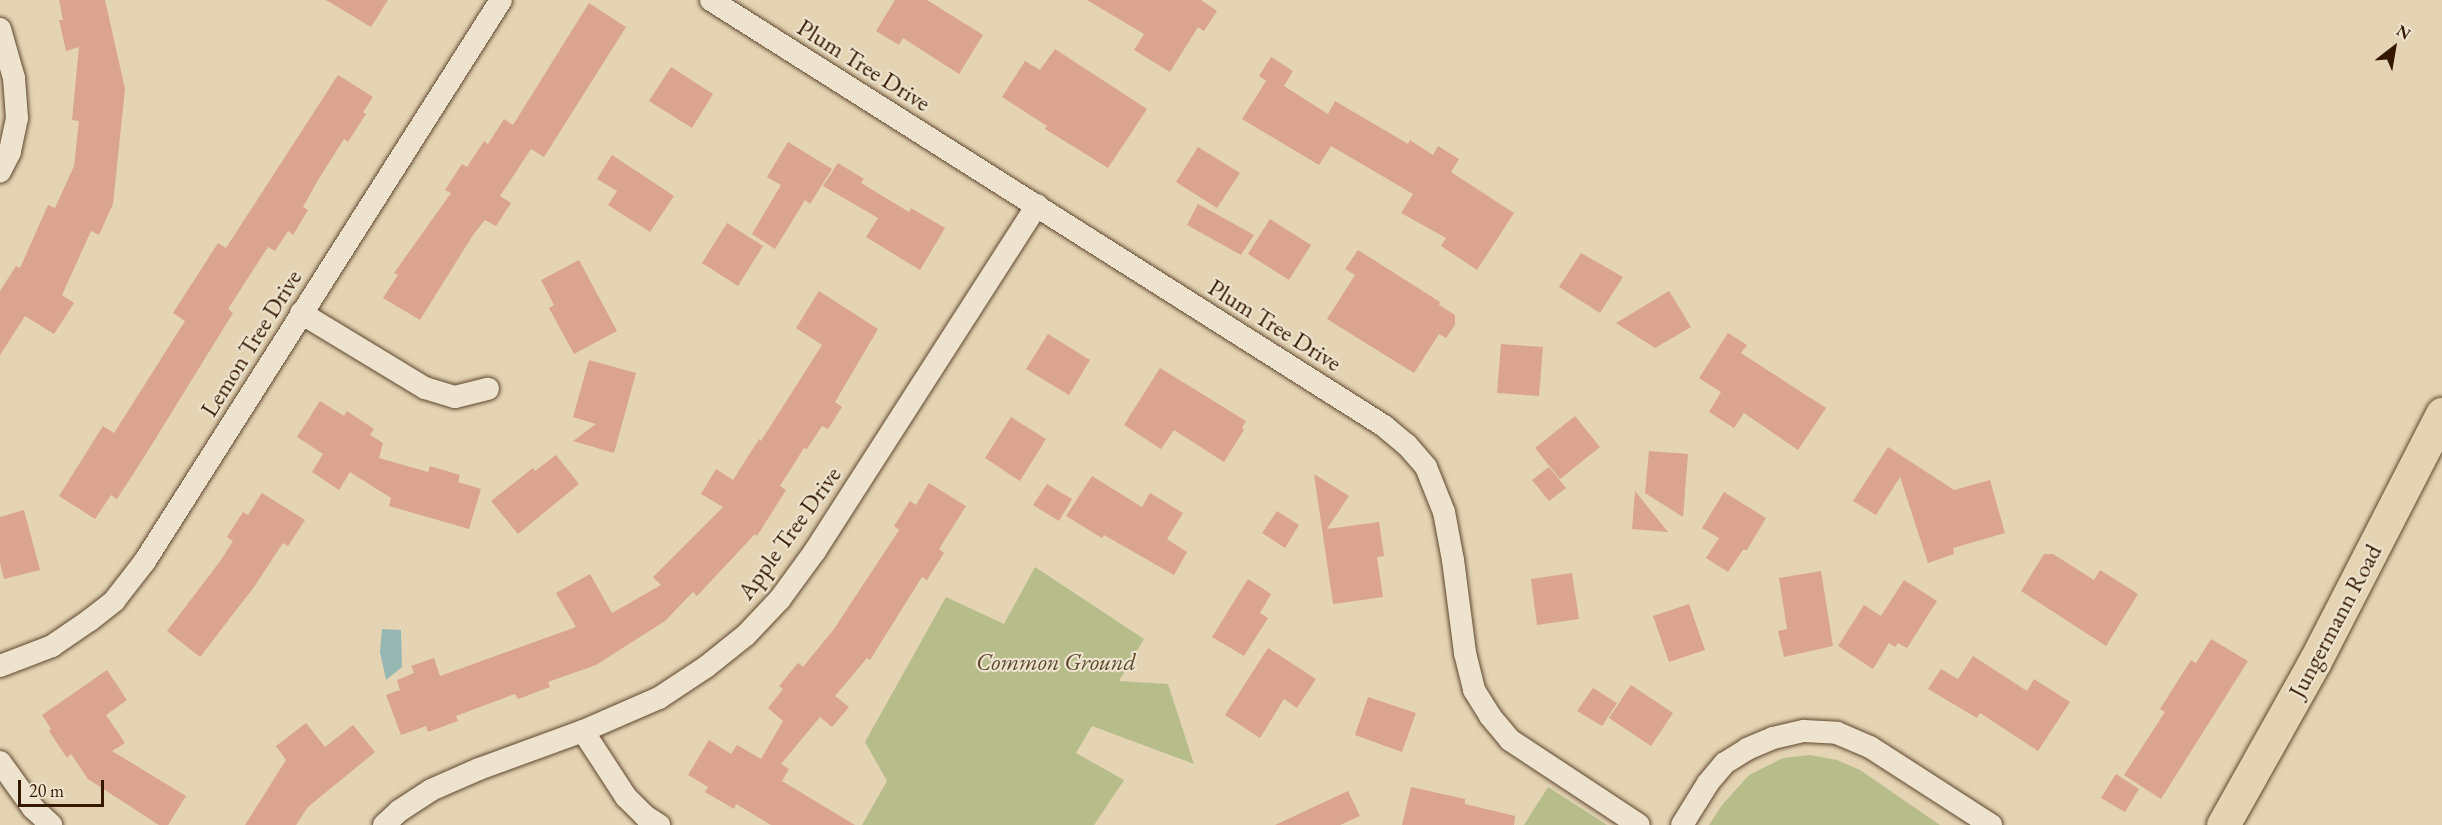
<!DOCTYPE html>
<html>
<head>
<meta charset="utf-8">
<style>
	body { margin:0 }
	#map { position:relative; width:2442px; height:825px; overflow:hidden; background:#e4d4b4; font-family:"EB Garamond",serif }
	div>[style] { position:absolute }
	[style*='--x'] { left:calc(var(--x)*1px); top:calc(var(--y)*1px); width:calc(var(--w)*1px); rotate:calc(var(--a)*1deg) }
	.green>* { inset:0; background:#b7bc8b }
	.water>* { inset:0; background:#96b7b2 }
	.building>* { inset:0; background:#daa48f }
	.roads { filter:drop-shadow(0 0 2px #60472d) drop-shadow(0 0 2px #60472d) }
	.minor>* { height:22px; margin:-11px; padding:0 11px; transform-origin:11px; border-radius:11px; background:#ede3ce }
	.primary>* { height:33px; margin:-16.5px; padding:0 16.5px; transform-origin:16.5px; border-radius:16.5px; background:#e4d4b4 }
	span { translate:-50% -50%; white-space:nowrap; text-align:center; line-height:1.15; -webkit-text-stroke:4.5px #ede3ce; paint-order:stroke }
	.street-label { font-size:24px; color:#341800 }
	.park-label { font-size:24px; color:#5b492a; font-style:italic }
	.north { position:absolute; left:2364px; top:18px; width:60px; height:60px; -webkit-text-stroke:4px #ede3ce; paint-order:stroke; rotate:31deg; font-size:16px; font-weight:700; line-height:24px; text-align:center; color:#341800 }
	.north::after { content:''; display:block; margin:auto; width:21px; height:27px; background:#341800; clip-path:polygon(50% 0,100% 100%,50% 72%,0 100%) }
	.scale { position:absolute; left:18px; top:780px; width:86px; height:27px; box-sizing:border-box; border:3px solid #341800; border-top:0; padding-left:8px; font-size:18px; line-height:21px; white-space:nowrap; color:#341800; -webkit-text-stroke:4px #ede3ce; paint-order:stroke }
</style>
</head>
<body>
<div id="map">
	<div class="green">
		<div style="clip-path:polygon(1035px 567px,1144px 639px,1119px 681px,1168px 684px,1194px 764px,1092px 726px,1076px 753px,1124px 780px,1094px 825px,862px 825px,887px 781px,865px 742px,946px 597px,1004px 624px)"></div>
		<div style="clip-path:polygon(1810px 755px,1837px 760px,1860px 770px,1940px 825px,1709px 825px,1722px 805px,1749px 775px,1783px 758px)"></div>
		<div style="clip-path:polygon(1548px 787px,1601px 821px,1607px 825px,1524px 825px)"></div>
	</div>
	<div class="water">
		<div style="clip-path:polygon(382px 629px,401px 630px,402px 667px,386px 680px,380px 652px)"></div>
	</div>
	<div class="building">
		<div style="clip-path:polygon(59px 0,105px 0,125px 89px,113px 204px,99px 235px,91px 231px,62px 295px,74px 303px,54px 334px,25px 316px,0 355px,0 291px,16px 266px,20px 268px,48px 205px,55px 208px,74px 166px,79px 121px,72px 120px,79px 47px,66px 51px,59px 20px,63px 20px)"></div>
		<div style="clip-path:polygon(326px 0,388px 0,371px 27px)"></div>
		<div style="clip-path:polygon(895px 0,927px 0,983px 35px,959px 74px,903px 38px,899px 45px,876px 31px)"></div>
		<div style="clip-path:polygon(1087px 0,1201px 0,1217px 11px,1204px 31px,1198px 27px,1170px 72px,1134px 50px,1144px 34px)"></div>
		<div style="clip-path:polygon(589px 3px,626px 27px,544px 157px,531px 149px,500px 196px,511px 203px,496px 226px,485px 220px,473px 235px,420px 320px,383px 298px,398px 275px,394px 273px,451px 193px,445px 190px,462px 164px,467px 167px,484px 141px,488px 144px,504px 119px,513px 125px)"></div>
		<div style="clip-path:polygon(1055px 49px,1147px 109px,1108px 168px,1045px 129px,1047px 126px,1002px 97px,1025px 61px,1040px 70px)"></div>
		<div style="clip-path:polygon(1271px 57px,1293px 71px,1284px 86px,1328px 114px,1335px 101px,1408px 144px,1410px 140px,1433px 155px,1438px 146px,1459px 159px,1451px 172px,1514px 213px,1477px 270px,1441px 246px,1446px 238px,1401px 213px,1413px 194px,1331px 146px,1319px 165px,1242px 119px,1266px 81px,1259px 76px)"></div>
		<div style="clip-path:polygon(671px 67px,713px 94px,692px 128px,649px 101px)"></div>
		<div style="clip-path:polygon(338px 75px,373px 97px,363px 112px,366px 114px,348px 142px,344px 139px,318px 180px,303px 207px,308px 210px,293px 235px,288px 231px,275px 251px,268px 247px,228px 309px,233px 313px,146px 454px,117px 499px,111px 495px,95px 519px,59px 496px,103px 426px,114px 433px,185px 321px,173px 313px,218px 243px,226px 248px)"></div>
		<div style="clip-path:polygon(788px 142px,832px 169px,810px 204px,805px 200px,775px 249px,752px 234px,781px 185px,767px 177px)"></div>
		<div style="clip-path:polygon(1198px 147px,1240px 173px,1217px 208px,1176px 182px)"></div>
		<div style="clip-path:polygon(612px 155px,674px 196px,650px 232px,608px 205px,617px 191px,597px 179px)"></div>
		<div style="clip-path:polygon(838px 163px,864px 179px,861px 183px,909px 212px,911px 208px,945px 228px,920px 270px,866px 237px,878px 218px,823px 186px)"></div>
		<div style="clip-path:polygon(1198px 204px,1254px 235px,1241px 255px,1187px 225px)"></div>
		<div style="clip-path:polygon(1270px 219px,1311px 245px,1289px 280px,1248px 254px)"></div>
		<div style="clip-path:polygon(727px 223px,763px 246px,738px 286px,702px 263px)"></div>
		<div style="clip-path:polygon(1358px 250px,1440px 302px,1439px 305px,1455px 315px,1455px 325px,1446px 338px,1439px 334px,1414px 373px,1327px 319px,1355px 275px,1345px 269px)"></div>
		<div style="clip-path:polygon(1581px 253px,1623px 277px,1600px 313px,1559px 287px)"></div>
		<div style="clip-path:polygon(579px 260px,617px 331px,574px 354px,549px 308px,554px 305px,541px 280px)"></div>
		<div style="clip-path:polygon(819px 291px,878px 329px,835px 402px,842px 407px,828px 429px,822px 426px,807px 449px,804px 448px,780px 486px,786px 490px,757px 536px,755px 534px,697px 596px,693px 592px,665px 621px,596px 665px,548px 682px,550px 687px,518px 699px,515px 694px,456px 716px,458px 721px,428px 732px,426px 726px,401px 735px,386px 695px,400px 690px,397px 680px,414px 673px,411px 666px,434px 658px,440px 676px,576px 627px,556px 593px,590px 574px,612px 613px,661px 585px,653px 577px,723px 507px,701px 494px,716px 469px,733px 480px,759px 439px,761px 441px,822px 345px,796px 328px)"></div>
		<div style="clip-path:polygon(1669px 291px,1691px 327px,1655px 348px,1616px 323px)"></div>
		<div style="clip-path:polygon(1728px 333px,1747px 345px,1741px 353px,1826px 408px,1798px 450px,1744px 413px,1734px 428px,1709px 412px,1721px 392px,1699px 378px)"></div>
		<div style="clip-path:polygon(1048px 334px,1090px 360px,1069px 395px,1026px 369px)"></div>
		<div style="clip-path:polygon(1501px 344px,1543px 347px,1539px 396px,1497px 393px)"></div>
		<div style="clip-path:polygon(589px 360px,636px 373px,614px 453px,573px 441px,596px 424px,573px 417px)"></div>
		<div style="clip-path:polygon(1160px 368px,1246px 421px,1242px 428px,1244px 430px,1224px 462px,1174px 430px,1161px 449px,1124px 425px)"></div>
		<div style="clip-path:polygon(320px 401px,344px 416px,347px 411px,374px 429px,370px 435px,383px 443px,379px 458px,428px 472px,430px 466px,460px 475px,458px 482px,481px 489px,469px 529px,389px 506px,391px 498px,350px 472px,339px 490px,312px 472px,323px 454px,297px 437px)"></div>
		<div style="clip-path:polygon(1575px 416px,1600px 447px,1560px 479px,1535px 448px)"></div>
		<div style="clip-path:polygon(1011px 417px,1046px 439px,1020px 481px,985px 458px)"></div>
		<div style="clip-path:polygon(1888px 447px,1954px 490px,1990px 480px,2005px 533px,1953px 548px,1954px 554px,1928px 563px,1900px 477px,1876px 515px,1853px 501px)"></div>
		<div style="clip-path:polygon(1649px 451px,1688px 454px,1683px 517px,1645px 493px)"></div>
		<div style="clip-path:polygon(556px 455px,579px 484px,518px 534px,491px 501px,533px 468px,535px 471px)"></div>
		<div style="clip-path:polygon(1549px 467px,1566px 488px,1549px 501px,1532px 480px)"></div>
		<div style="clip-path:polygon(1314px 474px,1349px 496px,1327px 529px,1379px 522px,1384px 556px,1377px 557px,1383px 597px,1333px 604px)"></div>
		<div style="clip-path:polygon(1092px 476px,1142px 507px,1150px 493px,1183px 513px,1167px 539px,1187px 552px,1174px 575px,1104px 535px,1102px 538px,1066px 516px)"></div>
		<div style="clip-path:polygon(929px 483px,966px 506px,939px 549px,944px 553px,927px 580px,922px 577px,870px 660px,867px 658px,835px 696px,849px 707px,832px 727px,820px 717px,781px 764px,789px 769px,782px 781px,855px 825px,771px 825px,736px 804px,734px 809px,705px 792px,708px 787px,688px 775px,709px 740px,731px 754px,737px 745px,761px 759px,783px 721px,768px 708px,783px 689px,779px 686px,798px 663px,803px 667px,834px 629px,899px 530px,894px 526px,910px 501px,916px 505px)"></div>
		<div style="clip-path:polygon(1047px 484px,1072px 499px,1059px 521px,1033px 505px)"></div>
		<div style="clip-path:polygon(1635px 491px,1668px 532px,1632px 529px)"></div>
		<div style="clip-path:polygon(1724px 492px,1766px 518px,1747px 550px,1743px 550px,1728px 572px,1706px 558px,1719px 538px,1702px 528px)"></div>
		<div style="clip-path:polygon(262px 493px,305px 520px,288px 546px,283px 543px,254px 587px,200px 657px,167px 631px,221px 560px,233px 541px,227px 537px,243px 512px,248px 515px)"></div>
		<div style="clip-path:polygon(24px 510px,40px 570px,4px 579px,0 563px,0 517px)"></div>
		<div style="clip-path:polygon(1277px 511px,1299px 525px,1285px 548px,1262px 533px)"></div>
		<div style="clip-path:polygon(2044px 554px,2053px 554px,2094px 580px,2100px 570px,2138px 594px,2106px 646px,2021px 591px)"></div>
		<div style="clip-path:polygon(1821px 571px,1833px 646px,1784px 657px,1778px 631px,1787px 629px,1779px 578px)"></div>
		<div style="clip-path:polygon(1572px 573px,1579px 619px,1537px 625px,1531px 579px)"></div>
		<div style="clip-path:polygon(1248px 579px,1271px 594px,1260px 613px,1268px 618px,1244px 656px,1212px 637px)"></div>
		<div style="clip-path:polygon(1904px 580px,1937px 601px,1907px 648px,1898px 643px,1895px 647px,1889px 643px,1873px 669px,1838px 646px,1864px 605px,1881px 616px)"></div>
		<div style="clip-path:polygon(1689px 604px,1705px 650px,1669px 662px,1653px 616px)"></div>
		<div style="clip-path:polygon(2211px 639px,2248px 661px,2161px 799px,2124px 775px,2165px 712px,2160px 709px,2191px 660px,2196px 663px)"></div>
		<div style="clip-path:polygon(1268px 648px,1316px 679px,1297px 708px,1284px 699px,1260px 738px,1225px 715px)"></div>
		<div style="clip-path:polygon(1973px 656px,2027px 691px,2034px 679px,2070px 702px,2038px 751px,1980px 713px,1977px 718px,1928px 689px,1941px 669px,1958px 679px)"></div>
		<div style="clip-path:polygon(107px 670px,127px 700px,106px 715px,125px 743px,112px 751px,186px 796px,168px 825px,159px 825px,88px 779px,71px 754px,67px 758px,49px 731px,51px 729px,42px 715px)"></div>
		<div style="clip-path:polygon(1631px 685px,1673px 713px,1651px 746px,1609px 718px)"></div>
		<div style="clip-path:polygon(1593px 688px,1617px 703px,1602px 726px,1577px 711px)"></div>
		<div style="clip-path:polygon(1368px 697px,1416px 713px,1402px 752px,1355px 735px)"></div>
		<div style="clip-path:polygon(306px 723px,325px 747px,353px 725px,375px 752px,308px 807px,296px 825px,245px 825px,286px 760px,276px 746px)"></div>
		<div style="clip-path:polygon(2116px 774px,2139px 789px,2125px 812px,2101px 798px)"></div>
		<div style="clip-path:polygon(1411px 787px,1465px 799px,1465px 804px,1515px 816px,1514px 825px,1402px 825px)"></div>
		<div style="clip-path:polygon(1348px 791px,1360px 816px,1340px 825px,1275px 825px)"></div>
	</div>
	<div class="roads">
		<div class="minor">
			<div style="--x:711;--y:0;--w:796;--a:32.33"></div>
			<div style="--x:1384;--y:426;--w:30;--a:40"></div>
			<div style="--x:1407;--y:445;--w:29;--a:49"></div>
			<div style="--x:1426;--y:467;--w:48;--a:68.2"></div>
			<div style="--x:1444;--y:512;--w:49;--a:79.4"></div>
			<div style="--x:1453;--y:560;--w:94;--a:82.6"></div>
			<div style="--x:1465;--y:653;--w:38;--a:76"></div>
			<div style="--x:1474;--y:690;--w:31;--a:58"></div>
			<div style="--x:1490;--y:716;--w:31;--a:50"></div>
			<div style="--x:1510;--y:740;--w:154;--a:33.4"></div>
			<div style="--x:0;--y:29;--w:51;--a:74.1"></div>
			<div style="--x:14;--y:78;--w:40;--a:85.7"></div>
			<div style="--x:17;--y:118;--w:35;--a:102"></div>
			<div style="--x:10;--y:152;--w:22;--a:117"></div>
			<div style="--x:301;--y:313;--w:145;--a:31.2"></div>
			<div style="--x:425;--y:388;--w:31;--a:17"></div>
			<div style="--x:455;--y:397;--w:34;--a:-14"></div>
			<div style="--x:0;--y:666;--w:56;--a:-21"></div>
			<div style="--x:52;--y:646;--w:46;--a:-34.4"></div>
			<div style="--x:90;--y:620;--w:31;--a:-38"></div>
			<div style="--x:114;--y:601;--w:51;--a:-52.2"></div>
			<div style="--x:145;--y:561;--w:664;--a:-57.6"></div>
			<div style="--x:583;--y:731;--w:79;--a:56.9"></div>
			<div style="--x:626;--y:797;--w:27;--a:45"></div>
			<div style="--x:645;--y:816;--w:17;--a:33"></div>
			<div style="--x:0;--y:762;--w:57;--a:54.3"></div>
			<div style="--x:33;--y:808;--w:25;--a:43"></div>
			<div style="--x:384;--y:825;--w:21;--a:-43"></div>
			<div style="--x:399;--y:811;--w:38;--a:-33"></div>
			<div style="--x:431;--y:790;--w:52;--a:-23.6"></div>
			<div style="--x:479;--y:769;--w:111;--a:-20.1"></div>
			<div style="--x:583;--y:731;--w:83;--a:-23.5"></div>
			<div style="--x:659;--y:698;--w:56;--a:-33.4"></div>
			<div style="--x:706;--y:667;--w:51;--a:-38.7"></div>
			<div style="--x:746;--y:635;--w:50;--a:-46.6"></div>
			<div style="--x:780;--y:599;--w:59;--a:-53.9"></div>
			<div style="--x:815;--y:551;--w:411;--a:-57.3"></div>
			<div style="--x:1682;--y:825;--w:49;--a:-58.2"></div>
			<div style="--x:1708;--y:783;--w:26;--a:-50"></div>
			<div style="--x:1725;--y:763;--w:26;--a:-32"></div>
			<div style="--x:1747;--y:749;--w:28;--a:-23"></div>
			<div style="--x:1773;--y:738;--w:32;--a:-13"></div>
			<div style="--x:1804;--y:731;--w:33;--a:3"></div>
			<div style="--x:1837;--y:733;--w:36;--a:23"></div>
			<div style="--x:1870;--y:747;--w:144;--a:32.8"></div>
		</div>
		<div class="primary">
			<div style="--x:2223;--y:825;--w:188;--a:-60.7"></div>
			<div style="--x:2315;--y:661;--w:278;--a:-62.8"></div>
		</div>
	</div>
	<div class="street-label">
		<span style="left:864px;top:65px;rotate:32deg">Plum Tree Drive</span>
		<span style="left:1275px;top:325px;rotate:32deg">Plum Tree Drive</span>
		<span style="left:251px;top:343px;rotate:-58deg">Lemon Tree Drive</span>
		<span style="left:789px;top:533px;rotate:-54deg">Apple Tree Drive</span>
		<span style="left:2335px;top:621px;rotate:-62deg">Jungermann Road</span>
	</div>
	<div class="park-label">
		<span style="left:1056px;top:662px">Common Ground</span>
	</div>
	<div class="north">N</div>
	<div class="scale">20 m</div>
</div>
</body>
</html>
